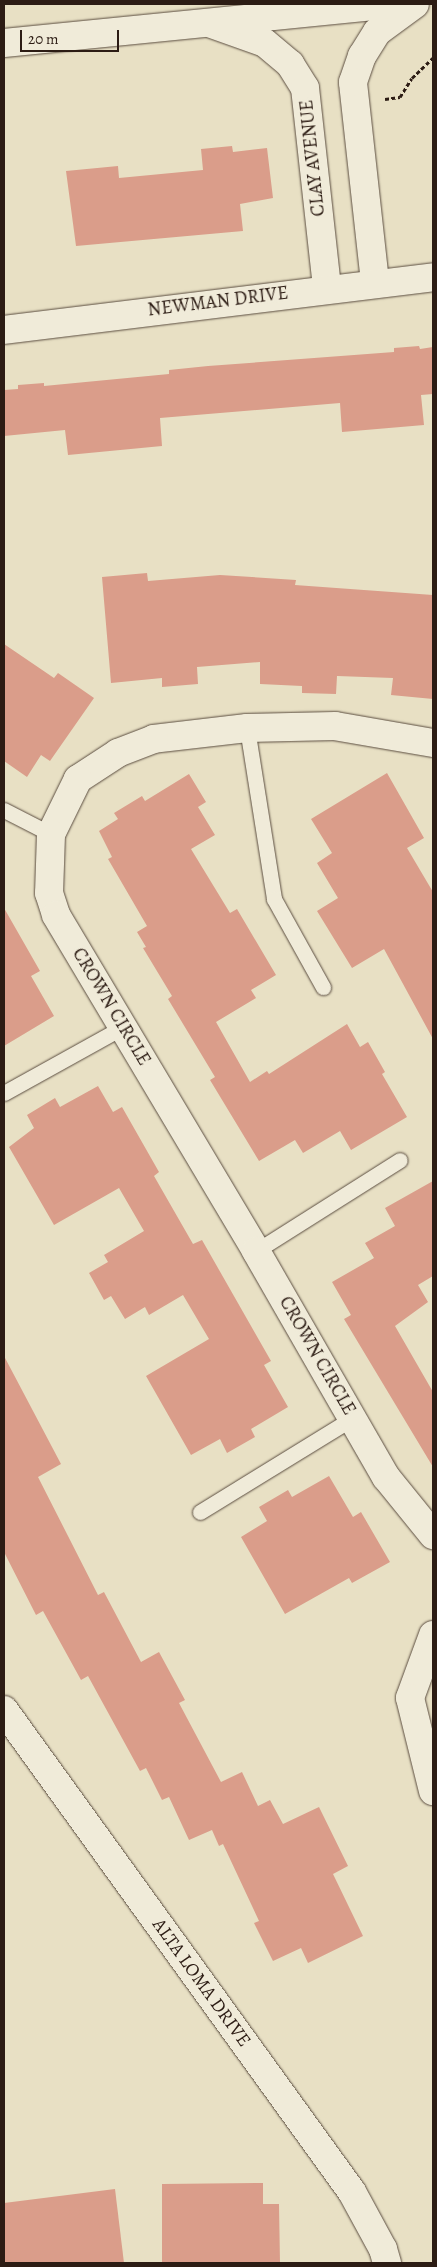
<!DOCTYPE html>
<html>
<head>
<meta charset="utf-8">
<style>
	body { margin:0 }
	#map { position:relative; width:437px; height:2267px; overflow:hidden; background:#e8e0c4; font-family:Alegreya,serif }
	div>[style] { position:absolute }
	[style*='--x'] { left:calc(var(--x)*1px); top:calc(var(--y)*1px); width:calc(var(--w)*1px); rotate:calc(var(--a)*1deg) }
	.building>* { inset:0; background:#da9d8a }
	.path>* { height:3px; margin-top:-1.5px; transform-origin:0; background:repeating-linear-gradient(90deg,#2c1c14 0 4px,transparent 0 6.5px) }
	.roads { filter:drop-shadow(0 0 1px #5b4d40) drop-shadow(0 0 1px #5b4d40) }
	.service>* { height:15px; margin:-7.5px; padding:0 7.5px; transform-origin:7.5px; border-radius:7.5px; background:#f0ebd9 }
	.minor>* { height:28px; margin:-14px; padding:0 14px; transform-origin:14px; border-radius:14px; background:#f0ebd9 }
	.secondary>* { height:28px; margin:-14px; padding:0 14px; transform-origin:14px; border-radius:14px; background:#f0ebd9 }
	span { translate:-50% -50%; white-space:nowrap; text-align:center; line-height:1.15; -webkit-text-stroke:4px #f0ebd9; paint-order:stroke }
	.street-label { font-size:19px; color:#2c1c14 }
	.frame { position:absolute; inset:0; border:5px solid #2c1c14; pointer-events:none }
	.scale { position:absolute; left:20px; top:30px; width:99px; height:22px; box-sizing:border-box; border:2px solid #2c1c14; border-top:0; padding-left:6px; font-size:15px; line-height:18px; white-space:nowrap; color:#2c1c14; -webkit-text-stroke:4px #f0ebd9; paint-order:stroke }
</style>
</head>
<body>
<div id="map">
	<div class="building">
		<div style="clip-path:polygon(232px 146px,233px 152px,267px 148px,273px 198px,240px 204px,243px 231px,76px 246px,66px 171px,118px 166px,119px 178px,203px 170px,201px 149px)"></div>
		<div style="clip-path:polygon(419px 346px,420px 349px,433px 347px,433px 394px,421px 395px,424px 425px,342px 432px,340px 403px,160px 418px,162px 446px,68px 455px,65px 430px,4px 436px,4px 390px,18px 389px,18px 385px,44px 383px,44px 386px,169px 374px,169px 370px,208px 366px,394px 352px,394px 348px)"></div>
		<div style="clip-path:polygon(147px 573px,148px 581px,220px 575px,296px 580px,295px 585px,433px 595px,433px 699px,391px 695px,393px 678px,337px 676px,336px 694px,302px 693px,302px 686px,260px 684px,260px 662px,197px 667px,198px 684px,162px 687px,162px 678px,111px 683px,102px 577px)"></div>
		<div style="clip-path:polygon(4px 644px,54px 678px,58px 673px,94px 698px,50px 761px,41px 755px,27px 777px,4px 761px)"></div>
		<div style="clip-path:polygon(387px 773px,424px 838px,407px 848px,433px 892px,433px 1039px,384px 949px,352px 968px,317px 911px,338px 898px,317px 863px,332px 853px,311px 819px)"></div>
		<div style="clip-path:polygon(189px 774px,206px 802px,198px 807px,215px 835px,191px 849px,230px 913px,237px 909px,276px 975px,251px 990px,256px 998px,216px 1022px,250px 1082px,267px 1071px,269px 1074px,347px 1024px,360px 1047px,368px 1042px,385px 1072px,382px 1074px,407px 1117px,351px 1150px,340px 1131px,303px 1153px,295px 1140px,259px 1161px,210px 1080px,215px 1077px,168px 999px,172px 996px,143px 948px,146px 947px,137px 932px,147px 926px,108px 859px,112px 857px,99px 831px,118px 819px,114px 813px,142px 796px,145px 801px)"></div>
		<div style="clip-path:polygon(4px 908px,40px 971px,31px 976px,54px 1016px,4px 1046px)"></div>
		<div style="clip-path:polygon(98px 1086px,113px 1112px,122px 1107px,159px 1172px,154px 1176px,193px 1244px,202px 1240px,271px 1361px,264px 1365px,288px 1407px,251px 1429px,255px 1437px,227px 1453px,220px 1439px,191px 1455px,146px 1376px,209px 1339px,183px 1295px,149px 1315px,145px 1307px,125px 1319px,111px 1296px,104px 1300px,89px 1273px,108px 1262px,104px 1255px,144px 1231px,119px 1188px,54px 1225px,9px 1147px,34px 1128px,27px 1115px,55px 1098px,60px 1107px)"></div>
		<div style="clip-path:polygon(433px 1181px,433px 1276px,418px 1285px,428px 1302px,395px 1326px,433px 1392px,433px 1467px,344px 1319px,351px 1315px,332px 1282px,374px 1258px,365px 1243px,395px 1226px,385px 1208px)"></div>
		<div style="clip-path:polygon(4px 1356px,61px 1464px,38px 1477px,98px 1595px,104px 1592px,141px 1662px,159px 1652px,185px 1700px,179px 1703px,221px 1782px,242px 1772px,258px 1806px,270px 1800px,283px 1824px,319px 1807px,348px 1866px,333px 1874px,363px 1936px,308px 1963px,301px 1948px,273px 1961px,254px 1923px,259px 1921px,223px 1844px,219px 1846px,212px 1830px,189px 1840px,169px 1797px,162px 1800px,146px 1768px,140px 1771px,88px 1676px,81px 1680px,43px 1611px,36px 1615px,4px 1552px)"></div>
		<div style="clip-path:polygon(329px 1476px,353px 1517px,361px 1512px,390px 1562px,352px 1583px,349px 1578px,285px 1614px,241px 1537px,267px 1521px,259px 1507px,288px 1490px,292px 1497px)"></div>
		<div style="clip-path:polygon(263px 2183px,263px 2204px,279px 2204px,280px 2263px,162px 2263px,162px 2184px)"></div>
		<div style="clip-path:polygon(115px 2189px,124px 2263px,4px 2263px,4px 2203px)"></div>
	</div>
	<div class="path">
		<div style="--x:385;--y:99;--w:15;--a:-8"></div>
		<div style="--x:400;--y:97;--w:22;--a:-58"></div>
		<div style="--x:412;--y:78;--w:29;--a:-44"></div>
	</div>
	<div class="roads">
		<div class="service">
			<div style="--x:247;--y:728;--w:173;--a:81"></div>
			<div style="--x:274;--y:899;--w:101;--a:60.9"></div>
			<div style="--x:4;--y:810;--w:53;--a:27.1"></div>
			<div style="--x:4;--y:1093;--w:136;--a:-29"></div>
			<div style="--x:256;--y:1251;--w:170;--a:-32.3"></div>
			<div style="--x:200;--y:1512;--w:180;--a:-31.6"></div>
		</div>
		<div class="minor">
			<div style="--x:209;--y:23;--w:59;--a:19.7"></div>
			<div style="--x:265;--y:43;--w:33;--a:40"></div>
			<div style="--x:290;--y:64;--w:28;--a:58"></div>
			<div style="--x:305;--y:88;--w:200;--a:83.7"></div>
			<div style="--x:375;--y:282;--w:201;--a:-96.3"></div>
			<div style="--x:353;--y:82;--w:28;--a:-71"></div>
			<div style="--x:362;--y:56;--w:28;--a:-58"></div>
			<div style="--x:377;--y:32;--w:47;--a:-36.4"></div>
			<div style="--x:4;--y:330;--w:432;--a:-7"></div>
			<div style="--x:433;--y:743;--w:99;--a:-170.2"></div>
			<div style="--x:335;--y:726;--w:88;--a:178.7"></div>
			<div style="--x:247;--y:728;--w:94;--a:173.3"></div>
			<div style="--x:154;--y:739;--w:39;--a:159"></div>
			<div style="--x:118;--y:753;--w:48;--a:147"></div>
			<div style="--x:78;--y:779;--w:61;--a:116.1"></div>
			<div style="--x:51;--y:834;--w:59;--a:91.9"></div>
			<div style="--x:49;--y:893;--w:23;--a:72"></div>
			<div style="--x:56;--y:915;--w:391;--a:59.2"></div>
			<div style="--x:256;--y:1251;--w:261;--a:60.1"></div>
			<div style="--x:386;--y:1477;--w:75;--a:51"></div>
			<div style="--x:433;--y:1635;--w:67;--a:110.1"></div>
			<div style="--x:410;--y:1698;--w:96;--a:76.1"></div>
			<div style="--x:4;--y:1710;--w:594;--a:54.17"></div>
			<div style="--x:352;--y:2192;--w:65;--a:61.5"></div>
			<div style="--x:383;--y:2249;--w:15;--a:74"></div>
		</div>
		<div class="secondary">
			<div style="--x:4;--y:43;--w:394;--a:-5.7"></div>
		</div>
	</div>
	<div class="street-label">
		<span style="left:313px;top:158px;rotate:-96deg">CLAY AVENUE</span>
		<span style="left:218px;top:302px;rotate:-7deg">NEWMAN DRIVE</span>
		<span style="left:111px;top:1007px;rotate:59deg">CROWN CIRCLE</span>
		<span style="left:317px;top:1356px;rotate:60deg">CROWN CIRCLE</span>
		<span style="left:201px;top:1983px;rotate:54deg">ALTA LOMA DRIVE</span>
	</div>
	<div class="frame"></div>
	<div class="scale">20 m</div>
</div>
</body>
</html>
